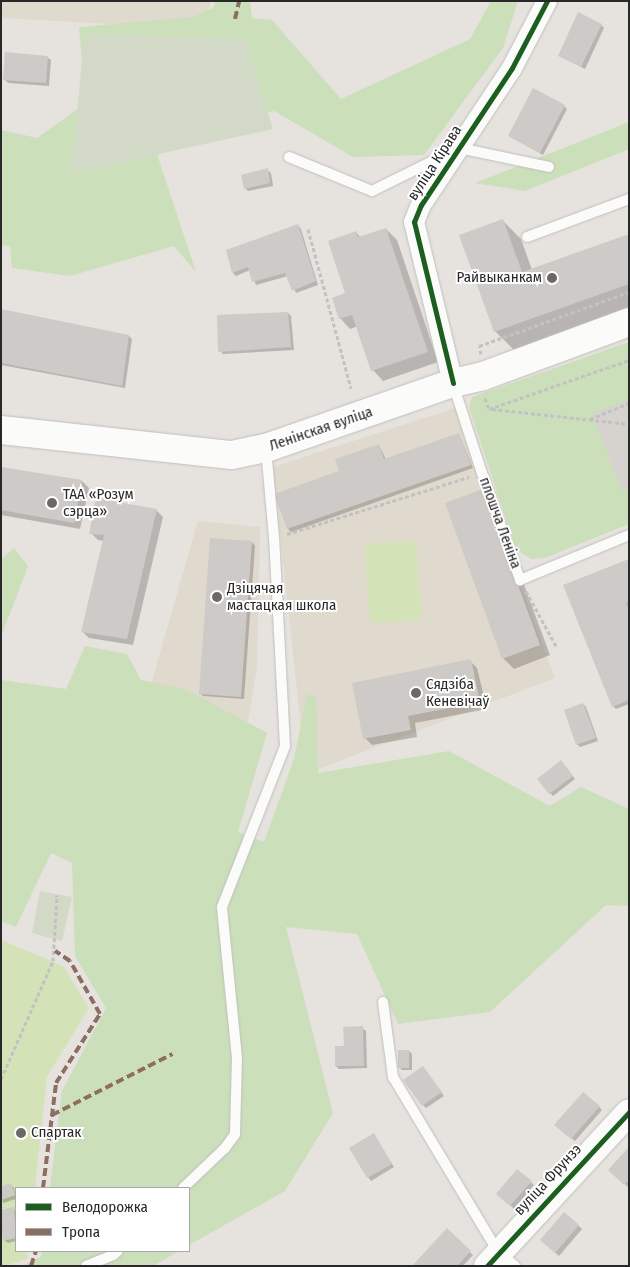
<!DOCTYPE html>
<html>
<head>
<meta charset="utf-8">
<style>
	body { margin:0 }
	#map { position:relative; width:630px; height:1267px; overflow:hidden; background:#e6e2de; font-family:"Fira Sans Condensed",sans-serif }
	div>[style] { position:absolute }
	[style*='--x'] { left:calc(var(--x)*1px); top:calc(var(--y)*1px); width:calc(var(--w)*1px); rotate:calc(var(--a)*1deg) }
	.education>* { inset:0; background:#e0d9cd }
	.green>* { inset:0; background:#cbdfba }
	.cemetery>* { inset:0; background:#d3d9c7 }
	.pitch>* { inset:0; background:#d4e2b8 }
	.plaza>* { inset:0; background:#d6d2ce }
	.shadow>* { inset:0; background:#0003 }
	.building>* { inset:0; background:#cdcac7 }
	.path>* { height:3px; margin-top:-1.5px; transform-origin:0; background:repeating-linear-gradient(90deg,#c3c2c2 0 4px,transparent 0 6.5px) }
	.roads { filter:drop-shadow(0 0 1px #c0bfbf) drop-shadow(0 0 1px #c0bfbf) }
	.service>* { height:10px; margin:-5px; padding:0 5px; transform-origin:5px; border-radius:5px; background:#fbfbfa }
	.minor>* { height:20px; margin:-10px; padding:0 10px; transform-origin:10px; border-radius:10px; background:#fbfbfa }
	.tertiary>* { height:26px; margin:-13px; padding:0 13px; transform-origin:13px; border-radius:13px; background:#fbfbfa }
	.secondary>* { height:28px; margin:-14px; padding:0 14px; transform-origin:14px; border-radius:14px; background:#fbfbfa }
	.quiet>* { height:4px; margin-top:-2px; transform-origin:0; background:repeating-linear-gradient(90deg,#8d6e63 0 8px,transparent 0 12px) }
	.cycleway>* { height:5px; margin:-2.5px; padding:0 2.5px; transform-origin:2.5px; border-radius:2.5px; background:#1b5e20 }
	.dots>* { width:14px; height:14px; translate:-50% -50%; box-sizing:border-box; border:2px solid #fff; border-radius:50% }
	span { translate:-50% -50%; white-space:nowrap; text-align:center; line-height:1.15; -webkit-text-stroke:4px #fff; paint-order:stroke }
	.street-label { font-size:15px; color:#282828 }
	.poi-label { font-size:15px; color:#282828 }
	.right { translate:-100% -50%; text-align:right }
	.left { translate:0 -50%; text-align:left }
	.frame { position:absolute; inset:0; border:2px solid #282828; pointer-events:none }
	.legend { position:absolute; left:15px; top:1187px; width:175px; height:65px; box-sizing:border-box; background:#fff; border:1px solid #a9a9a9; margin:0; padding:6px 9px; list-style:none; font-size:15px; color:#282828 }
	.legend li { display:flex; align-items:center; gap:10px; height:25px }
	.legend b { width:25px; border:1px solid #a9a9a9 }
</style>
</head>
<body>
<div id="map">
	<div class="education">
		<div style="clip-path:polygon(1px 1px,211px 1px,203px 29px,1px 18px)"></div>
		<div style="clip-path:polygon(455px 408px,555px 678px,306px 774px,273px 467px)"></div>
		<div style="clip-path:polygon(198px 521px,260px 527px,257px 667px,240px 769px,148px 695px)"></div>
	</div>
	<div class="green">
		<div style="clip-path:polygon(216px 1px,250px 1px,252px 18px,272px 20px,341px 99px,470px 39px,491px 1px,518px 1px,503px 48px,424px 155px,353px 157px,274px 111px,153px 142px,196px 272px,174px 246px,70px 276px,12px 268px,10px 246px,1px 245px,1px 130px,37px 138px,86px 103px,79px 27px,192px 17px,213px 8px)"></div>
		<div style="clip-path:polygon(629px 122px,629px 149px,525px 191px,475px 183px)"></div>
		<div style="clip-path:polygon(629px 342px,629px 524px,545px 558px,531px 559px,516px 549px,469px 407px,472px 397px)"></div>
		<div style="clip-path:polygon(14px 548px,28px 566px,1px 637px,1px 559px)"></div>
		<div style="clip-path:polygon(85px 646px,127px 654px,141px 680px,185px 689px,267px 733px,238px 832px,264px 842px,294px 759px,307px 694px,316px 698px,318px 773px,449px 751px,550px 806px,581px 787px,629px 809px,629px 906px,606px 905px,490px 1012px,398px 1024px,357px 934px,286px 927px,333px 1113px,285px 1191px,189px 1245px,189px 1188px,50px 1188px,62px 1091px,106px 1008px,75px 956px,72px 863px,51px 853px,16px 927px,1px 921px,1px 680px,66px 689px)"></div>
		<div style="clip-path:polygon(42px 1251px,179px 1251px,153px 1266px,22px 1266px,41px 1257px)"></div>
	</div>
	<div class="cemetery">
		<div style="clip-path:polygon(84px 34px,245px 39px,273px 129px,72px 173px)"></div>
		<div style="clip-path:polygon(40px 891px,72px 897px,62px 941px,32px 933px)"></div>
	</div>
	<div class="pitch">
		<div style="clip-path:polygon(416px 540px,422px 620px,370px 623px,364px 544px)"></div>
		<div style="clip-path:polygon(1px 940px,63px 966px,89px 1008px,47px 1077px,35px 1188px,16px 1188px,16px 1251px,28px 1251px,27px 1259px,5px 1266px,1px 1266px)"></div>
	</div>
	<div class="plaza">
		<div style="clip-path:polygon(629px 400px,629px 487px,621px 490px,592px 413px)"></div>
	</div>
	<div class="shadow">
		<div style="clip-path:polygon(601px 25px,604px 28px,585px 69px,560px 56px)"></div>
		<div style="clip-path:polygon(47px 57px,51px 60px,49px 86px,8px 83px,4px 79px)"></div>
		<div style="clip-path:polygon(564px 106px,567px 109px,543px 155px,509px 136px)"></div>
		<div style="clip-path:polygon(267px 170px,271px 173px,273px 186px,248px 191px,245px 188px)"></div>
		<div style="clip-path:polygon(502px 220px,521px 239px,532px 270px,629px 235px,629px 308px,514px 350px,495px 331px)"></div>
		<div style="clip-path:polygon(298px 225px,301px 229px,318px 285px,296px 293px,288px 276px,256px 285px,250px 270px,236px 276px,233px 273px)"></div>
		<div style="clip-path:polygon(386px 229px,397px 240px,438px 362px,383px 381px,373px 370px,358px 326px,350px 329px,340px 318px,347px 294px,356px 232px,361px 238px)"></div>
		<div style="clip-path:polygon(1px 310px,129px 336px,132px 339px,125px 388px,1px 365px)"></div>
		<div style="clip-path:polygon(288px 313px,291px 316px,294px 350px,223px 354px,220px 351px)"></div>
		<div style="clip-path:polygon(459px 434px,473px 468px,291px 532px,288px 529px,340px 472px,379px 445px,386px 460px)"></div>
		<div style="clip-path:polygon(1px 468px,82px 481px,89px 488px,80px 529px,1px 515px)"></div>
		<div style="clip-path:polygon(493px 501px,550px 655px,514px 669px,503px 658px)"></div>
		<div style="clip-path:polygon(156px 510px,163px 517px,133px 645px,89px 638px,82px 631px,104px 541px,98px 540px,91px 533px)"></div>
		<div style="clip-path:polygon(252px 542px,255px 546px,244px 699px,203px 696px,200px 693px)"></div>
		<div style="clip-path:polygon(629px 560px,629px 704px,616px 709px,613px 706px)"></div>
		<div style="clip-path:polygon(470px 661px,477px 668px,487px 709px,415px 723px,417px 737px,372px 745px,365px 738px)"></div>
		<div style="clip-path:polygon(583px 704px,586px 707px,598px 741px,580px 747px,577px 744px)"></div>
		<div style="clip-path:polygon(564px 765px,575px 779px,553px 796px,550px 793px)"></div>
		<div style="clip-path:polygon(362px 1028px,366px 1031px,367px 1068px,339px 1069px,336px 1066px)"></div>
		<div style="clip-path:polygon(409px 1051px,412px 1054px,412px 1070px,402px 1070px,399px 1067px)"></div>
		<div style="clip-path:polygon(426px 1071px,444px 1096px,426px 1108px,423px 1105px)"></div>
		<div style="clip-path:polygon(599px 1107px,602px 1110px,575px 1141px,559px 1128px)"></div>
		<div style="clip-path:polygon(374px 1135px,394px 1167px,371px 1181px,368px 1177px)"></div>
		<div style="clip-path:polygon(629px 1149px,629px 1186px,628px 1187px,610px 1169px)"></div>
		<div style="clip-path:polygon(517px 1171px,534px 1185px,514px 1209px,497px 1193px)"></div>
		<div style="clip-path:polygon(11px 1185px,14px 1188px,16px 1199px,3px 1203px,1px 1188px)"></div>
		<div style="clip-path:polygon(13px 1209px,16px 1212px,16px 1241px,8px 1243px,4px 1240px,1px 1225px,1px 1211px)"></div>
		<div style="clip-path:polygon(564px 1213px,582px 1229px,559px 1256px,541px 1240px)"></div>
		<div style="clip-path:polygon(447px 1230px,473px 1255px,463px 1266px,413px 1266px)"></div>
	</div>
	<div class="building">
		<div style="clip-path:polygon(578px 12px,602px 24px,581px 67px,558px 56px)"></div>
		<div style="clip-path:polygon(5px 52px,48px 56px,46px 83px,3px 80px)"></div>
		<div style="clip-path:polygon(533px 88px,565px 105px,540px 153px,508px 136px)"></div>
		<div style="clip-path:polygon(268px 168px,270px 183px,244px 189px,241px 175px)"></div>
		<div style="clip-path:polygon(503px 219px,522px 272px,629px 234px,629px 284px,494px 332px,459px 235px)"></div>
		<div style="clip-path:polygon(298px 224px,316px 281px,292px 291px,285px 273px,252px 282px,248px 267px,232px 273px,226px 250px)"></div>
		<div style="clip-path:polygon(386px 228px,428px 352px,371px 371px,352px 315px,339px 319px,332px 298px,345px 293px,328px 241px,356px 231px,358px 237px)"></div>
		<div style="clip-path:polygon(1px 309px,129px 335px,122px 386px,1px 363px)"></div>
		<div style="clip-path:polygon(288px 312px,291px 347px,218px 352px,217px 315px)"></div>
		<div style="clip-path:polygon(459px 433px,471px 465px,287px 529px,274px 494px,339px 471px,335px 459px,379px 444px,384px 459px)"></div>
		<div style="clip-path:polygon(1px 467px,82px 480px,74px 523px,1px 510px)"></div>
		<div style="clip-path:polygon(483px 489px,540px 645px,502px 659px,445px 503px)"></div>
		<div style="clip-path:polygon(96px 498px,157px 509px,127px 639px,81px 632px,104px 535px,89px 534px)"></div>
		<div style="clip-path:polygon(210px 538px,252px 541px,241px 697px,199px 694px)"></div>
		<div style="clip-path:polygon(629px 559px,629px 602px,626px 603px,629px 610px,629px 700px,612px 707px,563px 585px)"></div>
		<div style="clip-path:polygon(471px 659px,480px 702px,408px 716px,411px 730px,363px 739px,352px 683px)"></div>
		<div style="clip-path:polygon(583px 703px,596px 738px,576px 745px,564px 710px)"></div>
		<div style="clip-path:polygon(561px 760px,573px 776px,549px 794px,537px 779px)"></div>
		<div style="clip-path:polygon(363px 1026px,364px 1066px,335px 1066px,335px 1046px,344px 1046px,343px 1027px)"></div>
		<div style="clip-path:polygon(398px 1050px,409px 1050px,409px 1068px,398px 1068px)"></div>
		<div style="clip-path:polygon(423px 1066px,442px 1092px,422px 1106px,403px 1080px)"></div>
		<div style="clip-path:polygon(583px 1092px,600px 1106px,571px 1139px,554px 1125px)"></div>
		<div style="clip-path:polygon(374px 1133px,392px 1164px,367px 1178px,349px 1148px)"></div>
		<div style="clip-path:polygon(629px 1147px,629px 1180px,624px 1185px,608px 1170px)"></div>
		<div style="clip-path:polygon(517px 1169px,532px 1181px,510px 1206px,496px 1194px)"></div>
		<div style="clip-path:polygon(11px 1183px,15px 1195px,1px 1200px,1px 1187px)"></div>
		<div style="clip-path:polygon(14px 1207px,16px 1238px,3px 1241px,1px 1210px)"></div>
		<div style="clip-path:polygon(564px 1212px,579px 1225px,555px 1253px,540px 1240px)"></div>
		<div style="clip-path:polygon(447px 1228px,471px 1251px,457px 1266px,412px 1266px)"></div>
	</div>
	<div class="path">
		<div style="--x:308;--y:229;--w:165;--a:74.9"></div>
		<div style="--x:481;--y:354;--w:8;--a:-104"></div>
		<div style="--x:479;--y:346;--w:159;--a:-19.8"></div>
		<div style="--x:485;--y:398;--w:12;--a:70"></div>
		<div style="--x:489;--y:409;--w:148;--a:-19.3"></div>
		<div style="--x:492;--y:409;--w:138;--a:6.2"></div>
		<div style="--x:590;--y:419;--w:42;--a:-22.3"></div>
		<div style="--x:287;--y:534;--w:191;--a:-17.4"></div>
		<div style="--x:526;--y:591;--w:63;--a:61.4"></div>
		<div style="--x:1;--y:1079;--w:129;--a:-66.2"></div>
		<div style="--x:53;--y:961;--w:66;--a:-86.5"></div>
	</div>
	<div class="roads">
		<div class="service">
			<div style="--x:289;--y:157;--w:90;--a:22.3"></div>
			<div style="--x:372;--y:191;--w:97;--a:-26.3"></div>
			<div style="--x:459;--y:148;--w:92;--a:11.9"></div>
			<div style="--x:527;--y:237;--w:109;--a:-20.4"></div>
			<div style="--x:453;--y:384;--w:94;--a:72"></div>
			<div style="--x:482;--y:473;--w:114;--a:70.4"></div>
			<div style="--x:520;--y:580;--w:118;--a:-22.4"></div>
			<div style="--x:383;--y:1002;--w:76;--a:82.4"></div>
			<div style="--x:393;--y:1077;--w:204;--a:59"></div>
			<div style="--x:498;--y:1252;--w:22;--a:39"></div>
			<div style="--x:183;--y:1188;--w:58;--a:-43.6"></div>
			<div style="--x:225;--y:1148;--w:17;--a:-54"></div>
			<div style="--x:235;--y:1134;--w:76;--a:-88.5"></div>
			<div style="--x:237;--y:1058;--w:152;--a:-95.7"></div>
			<div style="--x:222;--y:907;--w:173;--a:-68.6"></div>
			<div style="--x:285;--y:746;--w:208;--a:-93"></div>
			<div style="--x:274;--y:538;--w:90;--a:-95.1"></div>
			<div style="--x:86;--y:1266;--w:29;--a:-22"></div>
			<div style="--x:113;--y:1255;--w:6;--a:-39"></div>
		</div>
		<div class="minor">
			<div style="--x:453;--y:383;--w:166;--a:-103.6"></div>
			<div style="--x:414;--y:222;--w:18;--a:-68"></div>
			<div style="--x:421;--y:205;--w:164;--a:-56.4"></div>
			<div style="--x:512;--y:68;--w:76;--a:-62.4"></div>
		</div>
		<div class="tertiary">
			<div style="--x:487;--y:1266;--w:209;--a:-47.3"></div>
		</div>
		<div class="secondary">
			<div style="--x:1;--y:430;--w:232;--a:6.2"></div>
			<div style="--x:232;--y:455;--w:35;--a:-12"></div>
			<div style="--x:266;--y:448;--w:198;--a:-19.2"></div>
			<div style="--x:453;--y:383;--w:31;--a:-13"></div>
			<div style="--x:483;--y:376;--w:156;--a:-20.3"></div>
		</div>
	</div>
	<div class="quiet">
		<div style="--x:235;--y:19;--w:18;--a:-77"></div>
		<div style="--x:52;--y:1115;--w:135;--a:-26.9"></div>
		<div style="--x:43;--y:1188;--w:106;--a:-82.9"></div>
		<div style="--x:56;--y:1083;--w:82;--a:-57.5"></div>
		<div style="--x:100;--y:1014;--w:61;--a:-119.5"></div>
		<div style="--x:70;--y:961;--w:18;--a:-146"></div>
		<div style="--x:31;--y:1266;--w:16;--a:-72"></div>
	</div>
	<div class="cycleway">
		<div style="--x:453;--y:383;--w:166;--a:-103.6"></div>
		<div style="--x:414;--y:222;--w:18;--a:-68"></div>
		<div style="--x:421;--y:205;--w:164;--a:-56.4"></div>
		<div style="--x:512;--y:68;--w:76;--a:-62.4"></div>
		<div style="--x:487;--y:1266;--w:209;--a:-47.3"></div>
	</div>
	<div class="dots">
		<div style="left:552px;top:278px;background:#6a6968"></div>
		<div style="left:52px;top:503px;background:#6a6968"></div>
		<div style="left:217px;top:597px;background:#6a6968"></div>
		<div style="left:416px;top:693px;background:#6a6968"></div>
		<div style="left:21px;top:1133px;background:#6a6968"></div>
	</div>
	<div class="street-label">
		<span style="left:435px;top:163px;rotate:-57deg">вуліца Кірава</span>
		<span style="left:321px;top:429px;rotate:-19deg">Ленінская вуліца</span>
		<span style="left:500px;top:523px;rotate:70deg">плошча Леніна</span>
		<span style="left:548px;top:1180px;rotate:-47deg">вуліца Фрунзэ</span>
	</div>
	<div class="poi-label">
		<span class="right" style="left:542px;top:278px">Райвыканкам</span>
		<span class="left" style="left:63px;top:503px">ТАА «Розум<br>сэрца»</span>
		<span class="left" style="left:227px;top:597px">Дзіцячая<br>мастацкая школа</span>
		<span class="left" style="left:426px;top:693px">Сядзіба<br>Кеневічаў</span>
		<span class="left" style="left:31px;top:1133px">Спартак</span>
	</div>
	<div class="frame"></div>
	<ul class="legend">
	<li><b style="height:6px;background:#1b5e20"></b>Велодорожка</li>
	<li><b style="height:6px;background:#8d6e63"></b>Тропа</li>
	</ul>
</div>
</body>
</html>
